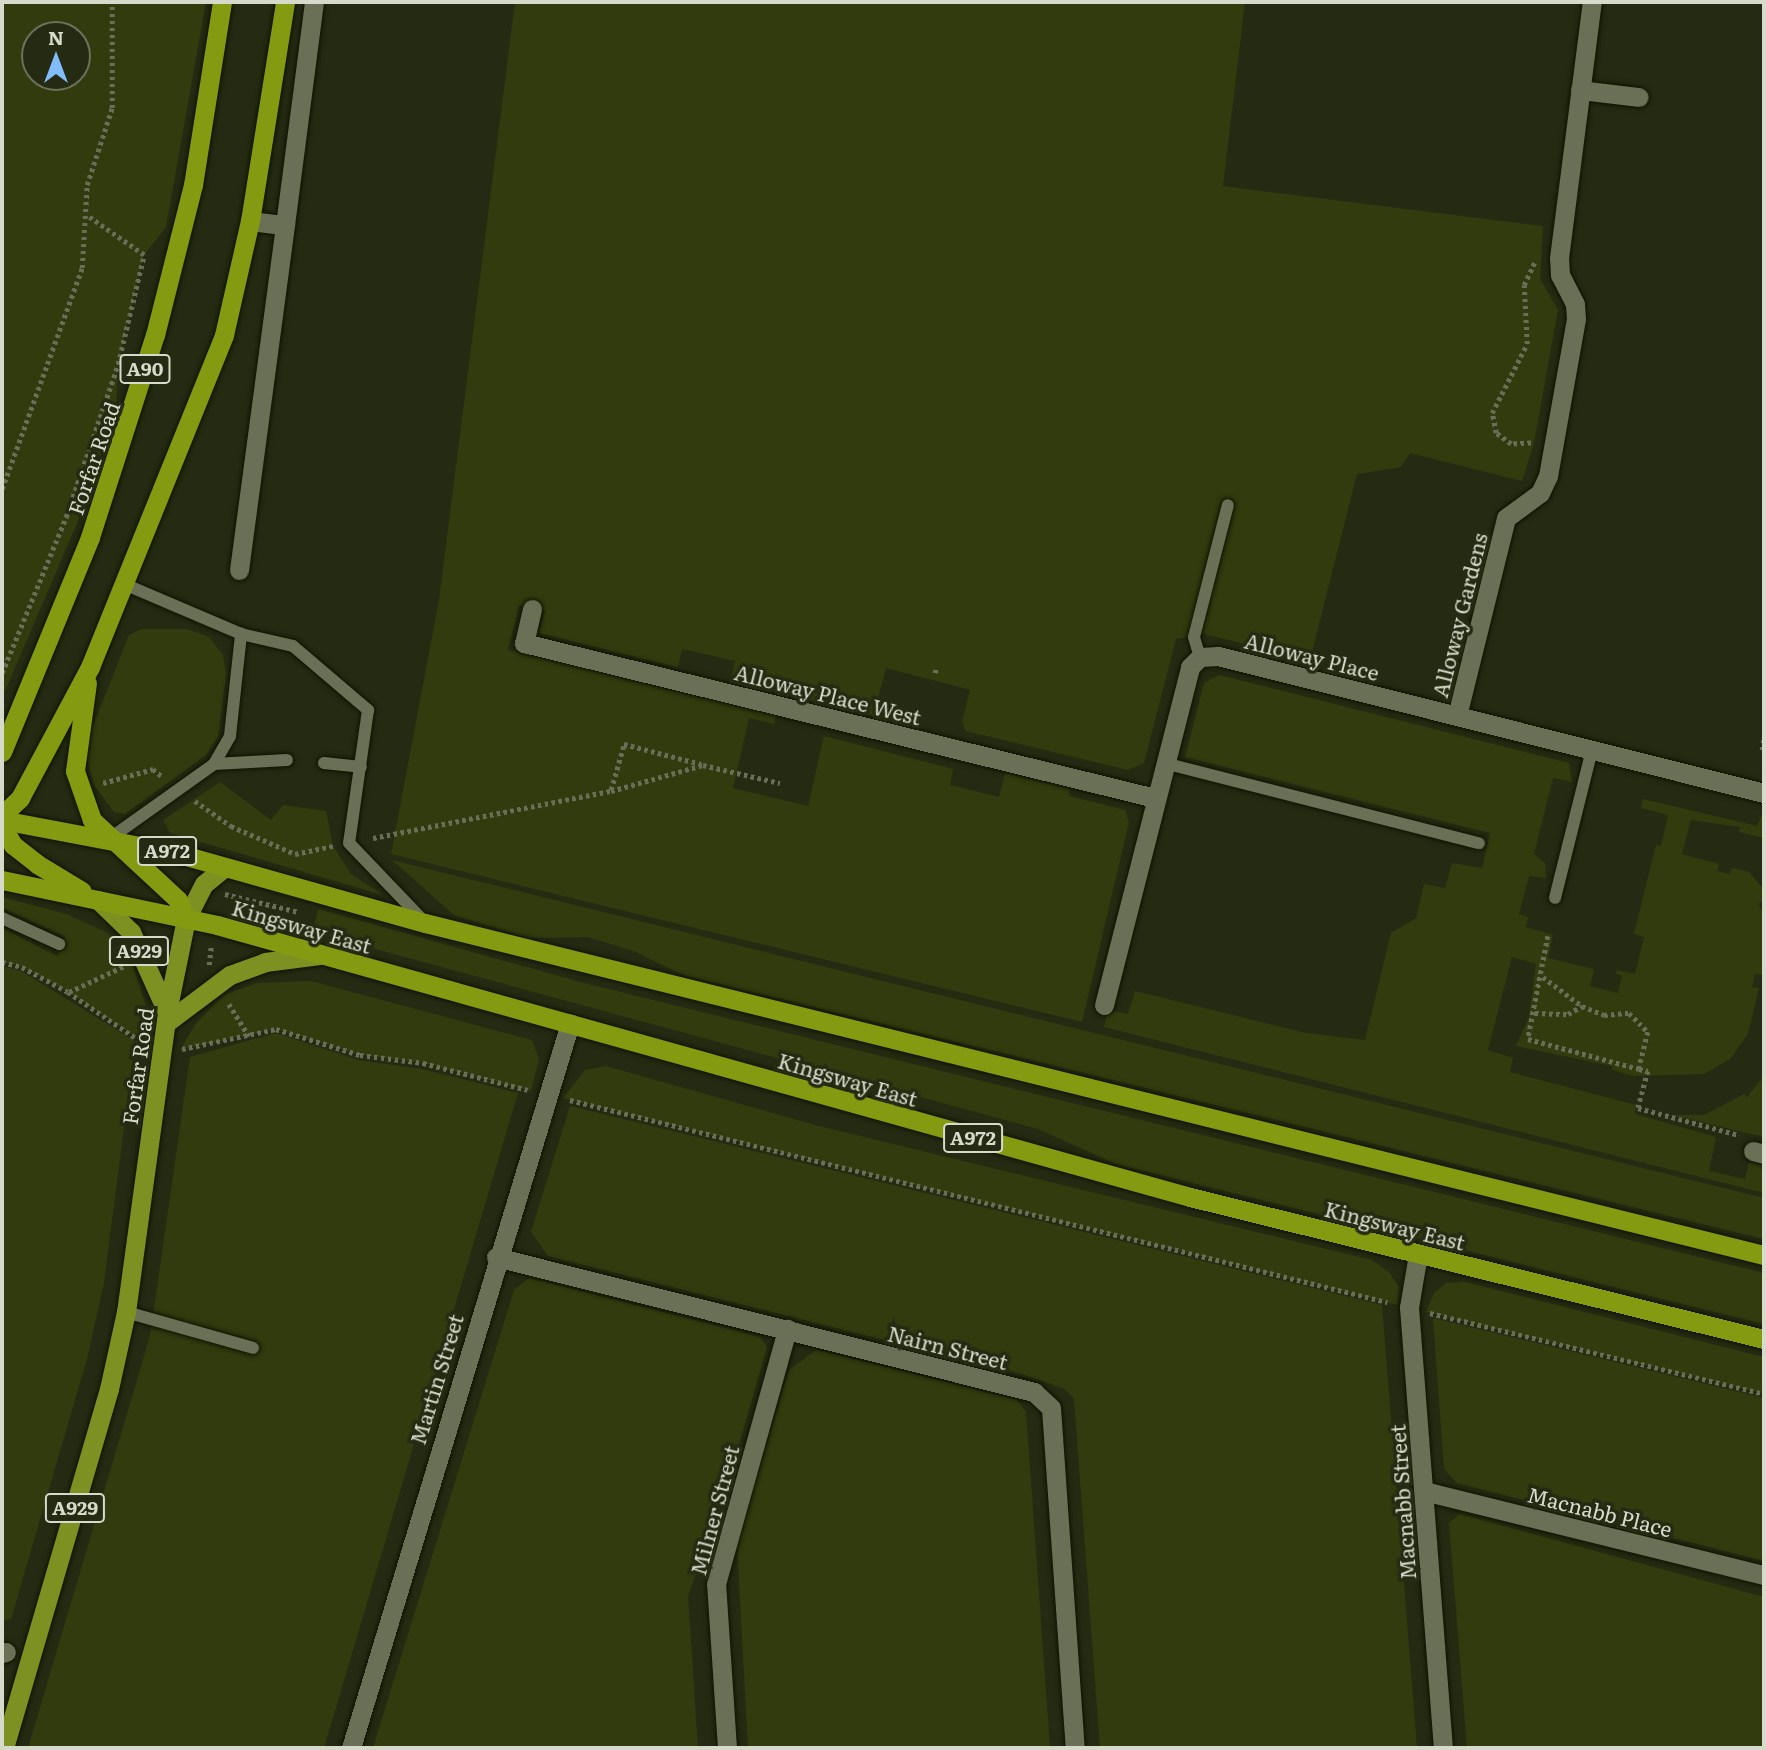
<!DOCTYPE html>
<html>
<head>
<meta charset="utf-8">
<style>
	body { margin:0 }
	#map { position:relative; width:1766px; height:1750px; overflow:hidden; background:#252b12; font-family:Literata,serif }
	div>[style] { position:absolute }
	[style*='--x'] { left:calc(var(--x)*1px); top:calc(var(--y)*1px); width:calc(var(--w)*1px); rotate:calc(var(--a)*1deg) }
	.green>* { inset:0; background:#313b0d }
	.path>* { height:4.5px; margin-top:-2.25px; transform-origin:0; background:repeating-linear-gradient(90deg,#696e59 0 3.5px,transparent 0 7px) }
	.roads { filter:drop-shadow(0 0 2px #0e1300) drop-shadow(0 0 2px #0e1300) }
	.service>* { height:12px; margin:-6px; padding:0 6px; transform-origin:6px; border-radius:6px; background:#697055 }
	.minor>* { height:19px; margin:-9.5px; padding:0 9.5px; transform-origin:9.5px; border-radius:9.5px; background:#697055 }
	.primary>* { height:19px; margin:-9.5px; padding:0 9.5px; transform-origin:9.5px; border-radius:9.5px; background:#7d9022 }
	.trunk>* { height:19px; margin:-9.5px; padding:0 9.5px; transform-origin:9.5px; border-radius:9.5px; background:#849a11 }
	span { translate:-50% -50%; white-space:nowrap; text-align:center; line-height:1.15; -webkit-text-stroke:7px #252b12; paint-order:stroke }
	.shield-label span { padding:2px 5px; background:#252b12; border:2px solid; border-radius:5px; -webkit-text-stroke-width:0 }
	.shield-label { font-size:19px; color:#d6dacb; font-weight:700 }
	.street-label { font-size:21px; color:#d6dacb }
	.frame { position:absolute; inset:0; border:4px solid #d6dacb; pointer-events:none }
	.north { position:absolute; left:21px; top:21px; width:70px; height:70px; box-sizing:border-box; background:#252b12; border:2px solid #6c715c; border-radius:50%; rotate:0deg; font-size:19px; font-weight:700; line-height:28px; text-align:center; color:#d6dacb }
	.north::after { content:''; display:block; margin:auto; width:24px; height:32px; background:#80bdfa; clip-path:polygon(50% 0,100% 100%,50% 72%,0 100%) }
</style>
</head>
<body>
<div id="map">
	<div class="green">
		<div style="clip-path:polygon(evenodd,2px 2px,206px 2px,166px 227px,144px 255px,118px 364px,116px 412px,78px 521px,2px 698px,2px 2px,35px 35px,77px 35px,77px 77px,35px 77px,35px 35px)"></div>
		<div style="clip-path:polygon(515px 2px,1245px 2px,1223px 186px,1543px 226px,1540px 279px,1558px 310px,1534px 443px,1522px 481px,1410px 453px,1401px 467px,1357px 474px,1310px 660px,1204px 634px,1176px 639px,1144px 763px,1128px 770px,966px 731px,962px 722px,970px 690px,963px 688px,886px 668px,876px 706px,898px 712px,896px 722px,731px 680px,735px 661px,682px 649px,678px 667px,539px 633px,545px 611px,519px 605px,508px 650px,776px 716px,774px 724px,749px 718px,733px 788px,808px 806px,824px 736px,953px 769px,950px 785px,999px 797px,1005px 773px,1070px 789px,1069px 796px,1125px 810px,1129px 822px,1082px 1022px,391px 854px,439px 600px)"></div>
		<div style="clip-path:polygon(142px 629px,187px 629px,209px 637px,223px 655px,226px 674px,218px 737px,206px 755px,125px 814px,114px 812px,94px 785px,87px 758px,91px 731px,129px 635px)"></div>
		<div style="clip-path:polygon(1219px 675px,1569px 763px,1572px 782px,1553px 778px,1534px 854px,1545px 863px,1546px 878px,1529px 876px,1519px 914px,1528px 917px,1526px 927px,1553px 935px,1548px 958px,1594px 969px,1590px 986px,1618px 993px,1622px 976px,1616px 974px,1617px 970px,1635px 974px,1644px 937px,1634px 934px,1656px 845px,1661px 846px,1668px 815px,1641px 808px,1643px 799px,1757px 826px,1764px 810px,1764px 838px,1739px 832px,1740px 827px,1691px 820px,1682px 854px,1719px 864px,1717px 871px,1730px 874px,1732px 868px,1749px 872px,1761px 886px,1764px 897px,1759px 904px,1764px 919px,1764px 970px,1763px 975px,1755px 974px,1752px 987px,1759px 988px,1748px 1034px,1730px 1059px,1704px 1074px,1633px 1076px,1612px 1070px,1612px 1066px,1516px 1046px,1529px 1017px,1536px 964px,1512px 957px,1488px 1050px,1513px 1058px,1510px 1072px,1636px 1105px,1635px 1114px,1716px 1137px,1709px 1171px,1745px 1179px,1749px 1162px,1764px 1166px,1764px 1193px,1104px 1027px,1108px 1010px,1128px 1014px,1135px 991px,1306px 1033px,1365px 1040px,1391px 933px,1416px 918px,1424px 884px,1445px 888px,1452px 863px,1482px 868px,1490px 833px,1185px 757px,1204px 683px)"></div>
		<div style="clip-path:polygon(220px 782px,271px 820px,283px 805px,326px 811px,333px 846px,351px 874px,383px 895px,170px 833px,163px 820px)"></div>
		<div style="clip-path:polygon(392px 860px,1764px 1198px,1764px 1239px,683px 975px,636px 952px,588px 937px,529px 938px,454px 915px)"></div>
		<div style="clip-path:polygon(2px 897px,66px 914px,108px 933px,132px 963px,145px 1003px,146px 1044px,68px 992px,22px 967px,2px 962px,2px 928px,57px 956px,65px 936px,2px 908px)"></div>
		<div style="clip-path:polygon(318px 909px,584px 983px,1764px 1273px,1764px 1324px,1116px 1164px,1038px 1129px,313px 932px)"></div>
		<div style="clip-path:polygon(2px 966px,21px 971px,135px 1041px,104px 1283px,87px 1359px,11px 1619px,2px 1620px)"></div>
		<div style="clip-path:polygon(311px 981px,532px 1040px,539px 1059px,531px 1091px,423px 1063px,360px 1055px,276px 1029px,180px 1050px,196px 1023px,224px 995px,257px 983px)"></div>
		<div style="clip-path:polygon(276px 1033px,358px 1060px,422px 1069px,518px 1093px,324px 1748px,28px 1748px,150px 1336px,190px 1057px)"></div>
		<div style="clip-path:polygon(606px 1066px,815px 1125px,1372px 1260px,1389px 1272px,1399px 1287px,1397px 1305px,563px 1098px,585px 1070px)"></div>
		<div style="clip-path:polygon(1764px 1076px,1764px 1137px,1672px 1115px,1704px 1115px,1744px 1094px,1747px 1097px)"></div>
		<div style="clip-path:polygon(570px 1106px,1382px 1305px,1417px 1748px,1100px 1748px,1074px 1399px,1065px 1389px,1025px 1375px,548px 1256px,531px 1232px)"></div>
		<div style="clip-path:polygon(529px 1278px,760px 1337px,767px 1347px,726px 1490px,688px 1596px,698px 1748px,373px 1748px,514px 1290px)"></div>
		<div style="clip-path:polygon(1465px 1282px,1764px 1357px,1764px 1394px,1426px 1312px,1434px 1293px,1446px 1283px)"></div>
		<div style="clip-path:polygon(1433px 1318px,1764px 1398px,1764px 1561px,1457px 1483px,1444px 1469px)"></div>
		<div style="clip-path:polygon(816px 1350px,1017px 1400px,1026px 1412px,1050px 1748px,748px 1748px,737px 1544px,789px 1370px)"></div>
		<div style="clip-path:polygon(1460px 1514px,1764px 1597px,1764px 1748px,1467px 1748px,1449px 1523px)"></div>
	</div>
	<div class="path">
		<div style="--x:1531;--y:443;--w:20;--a:177"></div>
		<div style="--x:1511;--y:444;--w:19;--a:-144"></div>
		<div style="--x:1496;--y:433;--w:20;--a:-101"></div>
		<div style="--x:1492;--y:413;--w:77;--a:-63.1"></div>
		<div style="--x:1527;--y:344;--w:59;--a:-92.9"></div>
		<div style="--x:1524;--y:285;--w:26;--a:-65"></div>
		<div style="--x:2;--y:489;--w:235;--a:-70.1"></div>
		<div style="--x:82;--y:268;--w:83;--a:-86.6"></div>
		<div style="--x:87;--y:185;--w:81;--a:-72"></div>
		<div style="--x:112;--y:108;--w:106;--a:-90"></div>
		<div style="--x:2;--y:673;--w:169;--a:-67.7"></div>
		<div style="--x:66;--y:517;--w:162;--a:-71.2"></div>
		<div style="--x:118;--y:364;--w:112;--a:-76.6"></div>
		<div style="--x:144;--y:255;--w:70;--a:-145.4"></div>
		<div style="--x:935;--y:673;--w:5;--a:-79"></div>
		<div style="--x:1762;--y:750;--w:14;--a:-82"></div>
		<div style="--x:103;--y:783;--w:52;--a:-15.6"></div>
		<div style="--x:153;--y:769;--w:13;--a:39"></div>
		<div style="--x:611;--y:790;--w:48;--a:-74.2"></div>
		<div style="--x:624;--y:744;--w:80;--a:14.6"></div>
		<div style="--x:195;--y:801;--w:44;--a:34.8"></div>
		<div style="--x:231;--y:826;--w:70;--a:23.6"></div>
		<div style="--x:295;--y:854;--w:39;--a:-12"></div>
		<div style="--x:373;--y:838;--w:243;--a:-11.2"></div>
		<div style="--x:611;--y:791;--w:96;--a:-15.8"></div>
		<div style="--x:703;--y:765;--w:79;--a:13.2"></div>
		<div style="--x:225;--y:894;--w:76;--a:13.7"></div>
		<div style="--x:1548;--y:936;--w:105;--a:101"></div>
		<div style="--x:1528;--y:1039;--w:115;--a:15.1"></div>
		<div style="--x:2;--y:962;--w:21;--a:14"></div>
		<div style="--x:22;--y:967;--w:52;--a:28.5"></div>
		<div style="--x:68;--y:992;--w:87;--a:34.2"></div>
		<div style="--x:209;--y:965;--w:18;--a:-84"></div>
		<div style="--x:1543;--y:977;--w:49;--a:36.6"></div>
		<div style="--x:1582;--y:1006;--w:24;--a:22"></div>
		<div style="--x:1604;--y:1015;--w:25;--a:-5"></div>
		<div style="--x:1629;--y:1013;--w:27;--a:45"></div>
		<div style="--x:1648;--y:1032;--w:38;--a:104"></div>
		<div style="--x:1639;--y:1069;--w:9;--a:13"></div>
		<div style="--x:1648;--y:1071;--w:38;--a:105"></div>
		<div style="--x:1638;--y:1108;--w:105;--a:15"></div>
		<div style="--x:69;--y:992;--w:61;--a:-25.3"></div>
		<div style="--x:229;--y:1004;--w:38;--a:58"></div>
		<div style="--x:1535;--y:1013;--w:33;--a:2"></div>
		<div style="--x:1568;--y:1014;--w:16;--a:-30"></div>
		<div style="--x:182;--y:1049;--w:96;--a:-12"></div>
		<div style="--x:276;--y:1029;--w:88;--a:17.2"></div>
		<div style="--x:360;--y:1055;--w:64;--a:7.2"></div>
		<div style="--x:423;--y:1063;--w:108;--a:14.4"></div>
		<div style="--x:570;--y:1100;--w:842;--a:13.89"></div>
		<div style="--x:1430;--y:1313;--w:344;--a:13.6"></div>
	</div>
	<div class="roads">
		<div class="service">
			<div style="--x:241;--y:634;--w:53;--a:13"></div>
			<div style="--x:293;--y:646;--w:99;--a:40.5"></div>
			<div style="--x:368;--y:710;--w:134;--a:98.1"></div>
			<div style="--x:349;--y:843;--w:105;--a:46.2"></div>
			<div style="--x:1200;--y:657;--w:21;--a:-107"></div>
			<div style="--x:1194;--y:637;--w:136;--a:-75.6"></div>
			<div style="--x:324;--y:763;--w:37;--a:6"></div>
			<div style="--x:1164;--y:763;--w:325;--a:14.3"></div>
			<div style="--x:214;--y:764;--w:73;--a:-3.1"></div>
			<div style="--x:109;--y:839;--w:129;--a:-35.5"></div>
			<div style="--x:214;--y:764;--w:32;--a:-60"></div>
			<div style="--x:230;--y:736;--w:103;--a:-83.8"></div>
			<div style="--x:241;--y:634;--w:125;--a:-156.9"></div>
			<div style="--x:1555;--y:898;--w:153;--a:-76"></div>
			<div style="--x:2;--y:918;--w:63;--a:24.5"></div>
			<div style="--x:126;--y:1312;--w:132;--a:15.8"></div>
		</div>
		<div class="minor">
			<div style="--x:1580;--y:90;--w:59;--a:6.8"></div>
			<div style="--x:250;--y:221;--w:35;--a:7"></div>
			<div style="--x:285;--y:225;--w:225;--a:-82.6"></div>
			<div style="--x:239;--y:570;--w:348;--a:-82.4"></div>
			<div style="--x:532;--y:609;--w:35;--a:103"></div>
			<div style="--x:524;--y:643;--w:650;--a:13.8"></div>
			<div style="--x:1457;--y:716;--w:204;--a:-76.1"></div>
			<div style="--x:1506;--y:518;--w:42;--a:-36.3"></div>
			<div style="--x:1540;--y:493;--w:19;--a:-65"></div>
			<div style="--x:1548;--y:476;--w:159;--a:-79.9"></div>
			<div style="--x:1576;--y:319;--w:15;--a:-94"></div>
			<div style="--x:1575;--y:304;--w:33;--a:-117"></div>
			<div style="--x:1560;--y:275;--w:17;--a:-93"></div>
			<div style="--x:1559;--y:258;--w:258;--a:-82.7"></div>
			<div style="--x:1104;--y:1005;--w:349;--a:-75.7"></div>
			<div style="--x:1190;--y:667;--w:14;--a:-45"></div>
			<div style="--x:1200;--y:657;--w:18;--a:-3"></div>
			<div style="--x:1218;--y:656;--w:563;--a:14.09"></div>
			<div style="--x:1753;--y:1151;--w:11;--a:15"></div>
			<div style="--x:1418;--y:1254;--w:54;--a:99.6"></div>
			<div style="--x:1409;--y:1307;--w:442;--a:85.6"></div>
			<div style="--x:496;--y:1257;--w:555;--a:14.09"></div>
			<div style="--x:1034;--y:1392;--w:23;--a:43"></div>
			<div style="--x:1051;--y:1408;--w:341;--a:86"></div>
			<div style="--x:1424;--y:1491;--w:350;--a:13.9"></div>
			<div style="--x:2;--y:1653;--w:4;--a:-14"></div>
			<div style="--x:351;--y:1748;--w:757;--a:-73.19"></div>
			<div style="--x:727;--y:1748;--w:164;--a:-93.8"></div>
			<div style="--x:716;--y:1584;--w:265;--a:-74.4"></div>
		</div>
		<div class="primary">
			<div style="--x:98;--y:900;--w:46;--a:44.1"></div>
			<div style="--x:131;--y:932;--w:88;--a:65.8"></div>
			<div style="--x:166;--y:1023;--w:80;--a:-36.9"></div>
			<div style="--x:230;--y:975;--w:37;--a:-20"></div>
			<div style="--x:265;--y:962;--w:55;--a:-7.3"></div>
			<div style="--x:4;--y:1748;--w:374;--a:-73.7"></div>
			<div style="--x:109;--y:1389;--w:79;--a:-77.6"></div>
			<div style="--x:126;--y:1312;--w:303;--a:-82.2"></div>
			<div style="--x:167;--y:1012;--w:95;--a:-78.5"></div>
			<div style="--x:186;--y:919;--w:39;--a:-63"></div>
			<div style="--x:204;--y:884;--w:26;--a:-39"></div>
		</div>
		<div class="trunk">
			<div style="--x:87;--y:683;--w:89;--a:97.8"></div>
			<div style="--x:75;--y:771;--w:52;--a:70.9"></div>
			<div style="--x:92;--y:820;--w:117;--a:42.9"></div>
			<div style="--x:178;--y:900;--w:21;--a:67"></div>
			<div style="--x:2;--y:752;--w:232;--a:-67.7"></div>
			<div style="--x:90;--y:537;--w:212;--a:-72.2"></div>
			<div style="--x:155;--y:335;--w:155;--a:-75.8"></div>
			<div style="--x:193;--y:185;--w:185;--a:-81"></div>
			<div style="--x:2;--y:815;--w:25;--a:-43"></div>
			<div style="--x:20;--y:798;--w:149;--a:-61.9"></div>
			<div style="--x:90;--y:667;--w:358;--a:-68"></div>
			<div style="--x:224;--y:335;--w:117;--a:-77.2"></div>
			<div style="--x:250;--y:221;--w:222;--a:-80.9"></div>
			<div style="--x:2;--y:820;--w:173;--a:10.7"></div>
			<div style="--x:172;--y:852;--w:263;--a:15.7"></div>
			<div style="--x:425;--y:923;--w:1380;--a:13.93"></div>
			<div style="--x:2;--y:826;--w:22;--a:60"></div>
			<div style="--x:13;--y:845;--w:31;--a:38"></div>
			<div style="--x:37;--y:864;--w:52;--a:31"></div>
			<div style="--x:2;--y:880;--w:220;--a:11.8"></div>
			<div style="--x:217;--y:925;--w:1010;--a:15.62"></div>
			<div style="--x:1190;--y:1197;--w:591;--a:13.9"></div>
		</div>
	</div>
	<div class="shield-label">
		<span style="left:145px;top:369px">A90</span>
		<span style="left:167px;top:851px">A972</span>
		<span style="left:139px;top:951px">A929</span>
		<span style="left:973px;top:1138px">A972</span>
		<span style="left:75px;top:1508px">A929</span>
	</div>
	<div class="street-label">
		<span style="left:93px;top:458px;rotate:-71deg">Forfar Road</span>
		<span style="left:1459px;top:615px;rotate:-76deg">Alloway Gardens</span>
		<span style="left:1312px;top:656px;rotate:14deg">Alloway Place</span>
		<span style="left:828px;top:694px;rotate:14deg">Alloway Place West</span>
		<span style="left:302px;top:926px;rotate:16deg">Kingsway East</span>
		<span style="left:137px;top:1066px;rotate:-82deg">Forfar Road</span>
		<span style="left:848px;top:1079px;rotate:16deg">Kingsway East</span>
		<span style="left:1395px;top:1225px;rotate:14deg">Kingsway East</span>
		<span style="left:948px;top:1347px;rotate:14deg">Nairn Street</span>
		<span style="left:436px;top:1379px;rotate:-73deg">Martin Street</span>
		<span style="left:1402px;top:1502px;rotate:-94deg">Macnabb Street</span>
		<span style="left:714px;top:1510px;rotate:-75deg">Milner Street</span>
		<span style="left:1600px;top:1511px;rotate:14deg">Macnabb Place</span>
	</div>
	<div class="frame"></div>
	<div class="north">N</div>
</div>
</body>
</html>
